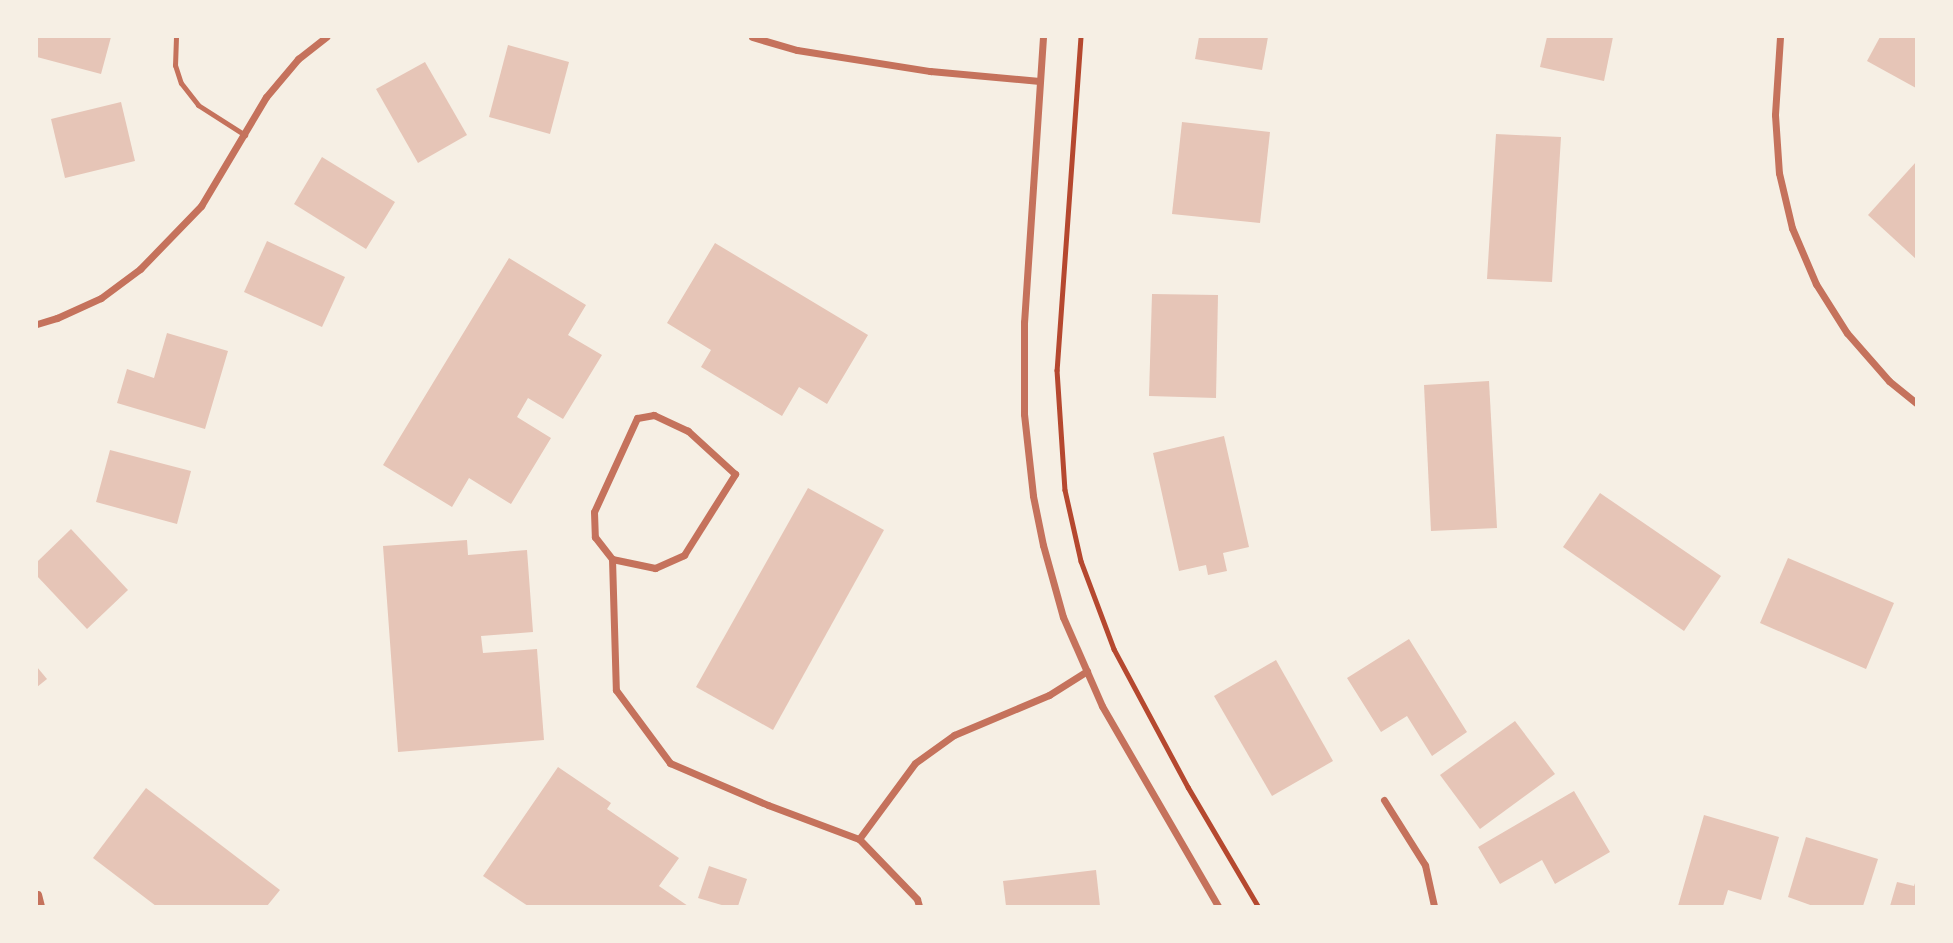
<!DOCTYPE html>
<html>
<head>
<meta charset="utf-8">
<style>
	body { margin:0 }
	#map { position:relative; width:1953px; height:943px; overflow:hidden; background:#f6efe4; font-family:Mulish,sans-serif }
	div>[style] { position:absolute }
	[style*='--x'] { left:calc(var(--x)*1px); top:calc(var(--y)*1px); width:calc(var(--w)*1px); rotate:calc(var(--a)*1deg) }
	.building>* { inset:0; background:#e6c5b7 }
	.path>* { height:4.5px; margin:-2.25px; padding:0 2.25px; transform-origin:2.25px; border-radius:2.25px; background:#b5482f }
	.service>* { height:5px; margin:-2.5px; padding:0 2.5px; transform-origin:2.5px; border-radius:2.5px; background:#c5725c }
	.minor>* { height:7px; margin:-3.5px; padding:0 3.5px; transform-origin:3.5px; border-radius:3.5px; background:#c5725c }
	span { translate:-50% -50%; white-space:nowrap; text-align:center; line-height:1.15; -webkit-text-stroke:5px #f6efe4; paint-order:stroke }
	.frame { position:absolute; inset:0; border:38px solid #f6efe4; pointer-events:none }
</style>
</head>
<body>
<div id="map">
	<div class="building">
		<div style="clip-path:polygon(37px 37px,111px 37px,101px 74px,37px 57px)"></div>
		<div style="clip-path:polygon(1199px 37px,1268px 37px,1262px 70px,1195px 59px)"></div>
		<div style="clip-path:polygon(1547px 37px,1613px 37px,1604px 81px,1540px 67px)"></div>
		<div style="clip-path:polygon(1880px 37px,1916px 37px,1916px 88px,1867px 61px)"></div>
		<div style="clip-path:polygon(508px 45px,569px 62px,550px 134px,489px 117px)"></div>
		<div style="clip-path:polygon(425px 62px,467px 135px,418px 163px,376px 89px)"></div>
		<div style="clip-path:polygon(121px 102px,135px 161px,65px 178px,51px 119px)"></div>
		<div style="clip-path:polygon(1182px 122px,1270px 132px,1260px 223px,1172px 214px)"></div>
		<div style="clip-path:polygon(1496px 134px,1561px 137px,1552px 282px,1487px 279px)"></div>
		<div style="clip-path:polygon(322px 157px,395px 202px,366px 249px,294px 204px)"></div>
		<div style="clip-path:polygon(1916px 162px,1916px 259px,1868px 215px)"></div>
		<div style="clip-path:polygon(267px 241px,345px 277px,322px 327px,244px 292px)"></div>
		<div style="clip-path:polygon(715px 243px,868px 335px,827px 404px,799px 387px,782px 416px,701px 367px,711px 350px,667px 323px)"></div>
		<div style="clip-path:polygon(509px 258px,586px 305px,568px 335px,602px 355px,563px 419px,528px 398px,517px 417px,551px 438px,511px 504px,469px 478px,452px 507px,383px 465px)"></div>
		<div style="clip-path:polygon(1152px 294px,1218px 295px,1216px 398px,1149px 396px)"></div>
		<div style="clip-path:polygon(167px 333px,228px 351px,205px 429px,117px 403px,127px 369px,154px 378px)"></div>
		<div style="clip-path:polygon(1489px 381px,1497px 528px,1431px 531px,1424px 385px)"></div>
		<div style="clip-path:polygon(1224px 436px,1249px 547px,1223px 553px,1227px 571px,1208px 575px,1206px 565px,1179px 571px,1153px 453px)"></div>
		<div style="clip-path:polygon(110px 450px,191px 471px,177px 524px,96px 502px)"></div>
		<div style="clip-path:polygon(808px 488px,884px 530px,773px 730px,696px 687px)"></div>
		<div style="clip-path:polygon(1600px 493px,1721px 576px,1684px 631px,1563px 547px)"></div>
		<div style="clip-path:polygon(71px 529px,128px 590px,87px 629px,37px 576px,37px 562px)"></div>
		<div style="clip-path:polygon(467px 540px,468px 555px,527px 550px,533px 632px,481px 636px,483px 653px,537px 649px,544px 740px,398px 752px,383px 546px)"></div>
		<div style="clip-path:polygon(1788px 558px,1894px 603px,1866px 669px,1760px 623px)"></div>
		<div style="clip-path:polygon(1409px 639px,1467px 732px,1432px 756px,1407px 716px,1381px 732px,1347px 678px)"></div>
		<div style="clip-path:polygon(1276px 660px,1333px 761px,1272px 796px,1214px 696px)"></div>
		<div style="clip-path:polygon(37px 667px,47px 679px,37px 687px)"></div>
		<div style="clip-path:polygon(1515px 721px,1555px 774px,1480px 829px,1440px 775px)"></div>
		<div style="clip-path:polygon(558px 767px,611px 803px,607px 809px,679px 858px,659px 886px,688px 906px,528px 906px,483px 876px)"></div>
		<div style="clip-path:polygon(146px 788px,280px 890px,267px 906px,156px 906px,93px 858px)"></div>
		<div style="clip-path:polygon(1574px 791px,1610px 852px,1555px 884px,1542px 860px,1500px 884px,1478px 847px)"></div>
		<div style="clip-path:polygon(1704px 815px,1779px 837px,1761px 900px,1728px 890px,1723px 906px,1678px 906px)"></div>
		<div style="clip-path:polygon(1806px 837px,1878px 859px,1863px 906px,1813px 906px,1788px 897px)"></div>
		<div style="clip-path:polygon(709px 866px,747px 879px,738px 906px,725px 906px,698px 898px)"></div>
		<div style="clip-path:polygon(1096px 870px,1100px 906px,1006px 906px,1003px 881px)"></div>
		<div style="clip-path:polygon(1916px 880px,1916px 906px,1890px 906px,1897px 882px,1914px 886px)"></div>
	</div>
	<div class="path">
		<div style="--x:1081;--y:37;--w:334;--a:94.1"></div>
		<div style="--x:1057;--y:370;--w:120;--a:86.2"></div>
		<div style="--x:1065;--y:490;--w:73;--a:77.3"></div>
		<div style="--x:1081;--y:561;--w:94;--a:69.4"></div>
		<div style="--x:1114;--y:649;--w:157;--a:61.8"></div>
		<div style="--x:1188;--y:787;--w:138;--a:59.5"></div>
	</div>
	<div class="service">
		<div style="--x:176;--y:37;--w:28;--a:92"></div>
		<div style="--x:175;--y:65;--w:19;--a:72"></div>
		<div style="--x:181;--y:83;--w:28;--a:52"></div>
		<div style="--x:198;--y:105;--w:56;--a:32.6"></div>
	</div>
	<div class="minor">
		<div style="--x:752;--y:37;--w:47;--a:16.1"></div>
		<div style="--x:797;--y:50;--w:135;--a:9"></div>
		<div style="--x:930;--y:71;--w:110;--a:5.2"></div>
		<div style="--x:1043;--y:37;--w:286;--a:93.8"></div>
		<div style="--x:1024;--y:322;--w:92;--a:90"></div>
		<div style="--x:1024;--y:414;--w:82;--a:83.7"></div>
		<div style="--x:1033;--y:496;--w:50;--a:78.5"></div>
		<div style="--x:1043;--y:545;--w:75;--a:74.5"></div>
		<div style="--x:1063;--y:617;--w:97;--a:66.3"></div>
		<div style="--x:1102;--y:706;--w:231;--a:59.9"></div>
		<div style="--x:1780;--y:37;--w:78;--a:93.7"></div>
		<div style="--x:1775;--y:115;--w:58;--a:86.1"></div>
		<div style="--x:1779;--y:173;--w:57;--a:76.7"></div>
		<div style="--x:1792;--y:228;--w:61;--a:66.8"></div>
		<div style="--x:1816;--y:284;--w:58;--a:57.7"></div>
		<div style="--x:1847;--y:333;--w:64;--a:48.8"></div>
		<div style="--x:1889;--y:381;--w:35;--a:39"></div>
		<div style="--x:37;--y:324;--w:21;--a:-17"></div>
		<div style="--x:57;--y:318;--w:48;--a:-24.4"></div>
		<div style="--x:101;--y:298;--w:49;--a:-36.6"></div>
		<div style="--x:140;--y:269;--w:88;--a:-45.9"></div>
		<div style="--x:201;--y:206;--w:127;--a:-59.2"></div>
		<div style="--x:266;--y:97;--w:50;--a:-49.9"></div>
		<div style="--x:298;--y:59;--w:36;--a:-38"></div>
		<div style="--x:612;--y:559;--w:44;--a:11.8"></div>
		<div style="--x:655;--y:568;--w:32;--a:-24"></div>
		<div style="--x:684;--y:555;--w:96;--a:-57.8"></div>
		<div style="--x:735;--y:474;--w:64;--a:-137.5"></div>
		<div style="--x:688;--y:431;--w:38;--a:-155"></div>
		<div style="--x:654;--y:415;--w:17;--a:170"></div>
		<div style="--x:637;--y:418;--w:103;--a:114.6"></div>
		<div style="--x:594;--y:512;--w:25;--a:88"></div>
		<div style="--x:595;--y:537;--w:28;--a:52"></div>
		<div style="--x:612;--y:559;--w:131;--a:88.3"></div>
		<div style="--x:616;--y:690;--w:91;--a:53.5"></div>
		<div style="--x:670;--y:763;--w:107;--a:23.2"></div>
		<div style="--x:768;--y:805;--w:97;--a:20.5"></div>
		<div style="--x:1384;--y:800;--w:77;--a:57.8"></div>
		<div style="--x:1425;--y:865;--w:42;--a:77.6"></div>
		<div style="--x:38;--y:894;--w:12;--a:76"></div>
		<div style="--x:919;--y:906;--w:7;--a:-106"></div>
		<div style="--x:917;--y:899;--w:83;--a:-134"></div>
		<div style="--x:859;--y:839;--w:94;--a:-53.6"></div>
		<div style="--x:915;--y:763;--w:48;--a:-35.7"></div>
		<div style="--x:954;--y:735;--w:103;--a:-22.8"></div>
		<div style="--x:1049;--y:695;--w:45;--a:-32.3"></div>
	</div>
	<div class="frame"></div>
</div>
</body>
</html>
